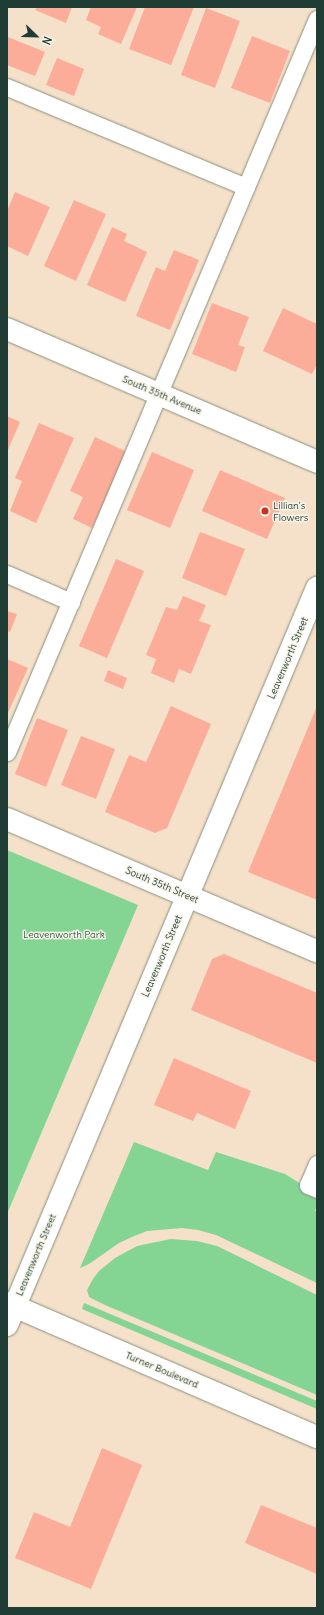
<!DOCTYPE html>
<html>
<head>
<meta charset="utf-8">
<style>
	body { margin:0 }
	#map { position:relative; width:324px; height:1615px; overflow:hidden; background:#f5e1c9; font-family:Delius,sans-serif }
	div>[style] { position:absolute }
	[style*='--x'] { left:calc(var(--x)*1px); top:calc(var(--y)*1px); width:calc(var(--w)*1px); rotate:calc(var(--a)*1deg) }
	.green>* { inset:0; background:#84d494 }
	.building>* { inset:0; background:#fbad99 }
	.roads { filter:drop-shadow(0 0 1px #8a8f7e) drop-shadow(0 0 1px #8a8f7e) }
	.service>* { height:17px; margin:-8.5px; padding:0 8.5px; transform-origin:8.5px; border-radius:8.5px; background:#fff }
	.minor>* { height:22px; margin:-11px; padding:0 11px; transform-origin:11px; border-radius:11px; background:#fff }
	.primary>* { height:22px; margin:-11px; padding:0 11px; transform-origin:11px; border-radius:11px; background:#fff }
	.dots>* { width:11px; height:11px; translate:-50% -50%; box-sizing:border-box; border:2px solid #f7f3e8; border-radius:50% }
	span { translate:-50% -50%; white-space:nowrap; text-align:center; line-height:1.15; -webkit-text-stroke:3px #f7f3e8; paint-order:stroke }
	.street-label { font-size:10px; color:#1f3d34 }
	.poi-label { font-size:10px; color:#1f3d34 }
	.left { translate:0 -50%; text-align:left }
	.park-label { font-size:10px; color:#335b47 }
	.frame { position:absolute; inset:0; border:8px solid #1f3d34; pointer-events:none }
	.north { position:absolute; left:16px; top:16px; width:40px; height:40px; -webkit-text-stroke:3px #f7f3e8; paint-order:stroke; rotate:113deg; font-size:11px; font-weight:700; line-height:16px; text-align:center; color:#1f3d34 }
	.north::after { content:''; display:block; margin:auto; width:14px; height:18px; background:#1f3d34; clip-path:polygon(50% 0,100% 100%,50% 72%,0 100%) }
</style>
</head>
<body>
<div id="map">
	<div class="green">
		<div style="clip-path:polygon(7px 850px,138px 905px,7px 1214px)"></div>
		<div style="clip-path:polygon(134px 1142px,208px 1170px,216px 1152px,285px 1174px,317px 1194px,317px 1205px,315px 1211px,317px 1212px,317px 1283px,216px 1235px,198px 1230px,182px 1228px,147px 1231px,132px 1237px,119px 1243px,89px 1264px,80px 1268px)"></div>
		<div style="clip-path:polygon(171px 1239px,197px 1241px,217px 1246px,317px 1295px,317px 1395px,105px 1305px,89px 1297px,87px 1290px,93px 1279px,99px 1271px,115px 1258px,137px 1246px)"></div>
		<div style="clip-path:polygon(84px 1303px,317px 1401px,317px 1409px,82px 1309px)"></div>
	</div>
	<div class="building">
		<div style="clip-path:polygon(37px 7px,72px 7px,66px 23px,35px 10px)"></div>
		<div style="clip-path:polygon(91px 7px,137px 7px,121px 44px,98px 34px,101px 27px,86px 20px)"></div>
		<div style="clip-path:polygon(145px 7px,194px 7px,171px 65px,129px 49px)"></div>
		<div style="clip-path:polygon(206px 8px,240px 21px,215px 88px,181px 75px)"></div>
		<div style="clip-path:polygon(252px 36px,290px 51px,270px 103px,231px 88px)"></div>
		<div style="clip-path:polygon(8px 37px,45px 52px,35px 76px,7px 65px)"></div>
		<div style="clip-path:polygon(57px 58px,84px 69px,74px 96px,46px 85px)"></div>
		<div style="clip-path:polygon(15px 192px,50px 207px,28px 256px,7px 246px,7px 211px)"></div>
		<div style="clip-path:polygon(74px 200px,106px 214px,76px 281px,44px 266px)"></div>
		<div style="clip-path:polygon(112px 227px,127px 234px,124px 241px,147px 252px,125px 302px,87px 285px)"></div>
		<div style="clip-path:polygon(174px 250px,199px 260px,170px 330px,136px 316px,156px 267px,165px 271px)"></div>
		<div style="clip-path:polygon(212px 303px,249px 317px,238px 345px,245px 347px,236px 372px,192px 354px)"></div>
		<div style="clip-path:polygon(283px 308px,317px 324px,317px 364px,312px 374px,263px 351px)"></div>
		<div style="clip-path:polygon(7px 416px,20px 422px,7px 452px)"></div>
		<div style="clip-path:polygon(39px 423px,74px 438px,36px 523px,10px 511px,22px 481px,15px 478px)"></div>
		<div style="clip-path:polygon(95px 437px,127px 452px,92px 528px,73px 519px,83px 497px,70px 491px)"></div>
		<div style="clip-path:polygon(152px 452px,194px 470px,170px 528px,127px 510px)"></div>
		<div style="clip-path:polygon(220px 470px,285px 498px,267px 539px,202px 511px)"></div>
		<div style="clip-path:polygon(200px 532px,245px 549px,226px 596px,182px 578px)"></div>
		<div style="clip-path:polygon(116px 559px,144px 571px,107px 658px,79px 646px)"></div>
		<div style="clip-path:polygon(183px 596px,206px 605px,199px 621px,211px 625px,191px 674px,179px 669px,174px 683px,151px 673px,156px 659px,146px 655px,166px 607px,177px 610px)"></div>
		<div style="clip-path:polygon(7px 611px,17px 614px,10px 632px,7px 631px)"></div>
		<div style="clip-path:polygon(7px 659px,28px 668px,7px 715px)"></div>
		<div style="clip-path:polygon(108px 670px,127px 678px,123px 689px,104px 681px)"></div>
		<div style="clip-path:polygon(171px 706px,211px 724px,167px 828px,155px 833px,105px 812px,129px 755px,146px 762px)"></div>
		<div style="clip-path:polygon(317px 706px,317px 900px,248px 872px)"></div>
		<div style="clip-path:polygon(37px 718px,68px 730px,46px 787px,15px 774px)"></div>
		<div style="clip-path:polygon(81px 736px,115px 749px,96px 799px,61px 785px)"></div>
		<div style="clip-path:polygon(224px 954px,317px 993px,317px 1063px,191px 1010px,212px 959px)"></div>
		<div style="clip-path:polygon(174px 1058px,251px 1091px,235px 1129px,197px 1113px,193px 1121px,154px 1105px)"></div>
		<div style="clip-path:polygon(102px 1448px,142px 1465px,91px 1589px,15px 1558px,34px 1512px,70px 1527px)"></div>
		<div style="clip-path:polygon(261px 1505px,317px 1528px,317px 1574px,245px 1543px)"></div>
	</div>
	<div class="roads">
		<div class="service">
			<div style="--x:7;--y:87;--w:259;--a:22.7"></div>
			<div style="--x:7;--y:574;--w:70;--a:23.6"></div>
			<div style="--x:7;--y:752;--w:796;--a:-67.08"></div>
			<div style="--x:317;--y:1164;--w:23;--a:113"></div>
			<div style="--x:308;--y:1185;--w:10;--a:24"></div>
		</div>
		<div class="minor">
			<div style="--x:7;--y:329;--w:337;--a:23.2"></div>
			<div style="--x:7;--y:819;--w:337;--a:23.1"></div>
			<div style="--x:7;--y:1303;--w:338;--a:23.4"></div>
		</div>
		<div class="primary">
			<div style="--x:7;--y:1325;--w:800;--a:-67.19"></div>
		</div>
	</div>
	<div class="dots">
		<div style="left:265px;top:511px;background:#c8321e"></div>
	</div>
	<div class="street-label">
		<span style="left:162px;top:395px;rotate:23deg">South 35th Avenue</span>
		<span style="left:288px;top:658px;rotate:-67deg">Leavenworth Street</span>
		<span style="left:162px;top:885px;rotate:23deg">South 35th Street</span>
		<span style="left:162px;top:956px;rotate:-67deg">Leavenworth Street</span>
		<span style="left:36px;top:1255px;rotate:-67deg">Leavenworth Street</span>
		<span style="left:162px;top:1370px;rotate:23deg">Turner Boulevard</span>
	</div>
	<div class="poi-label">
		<span class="left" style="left:273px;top:511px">Lillian's<br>Flowers</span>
	</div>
	<div class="park-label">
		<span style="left:64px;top:935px">Leavenworth Park</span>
	</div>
	<div class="frame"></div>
	<div class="north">N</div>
</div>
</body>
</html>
